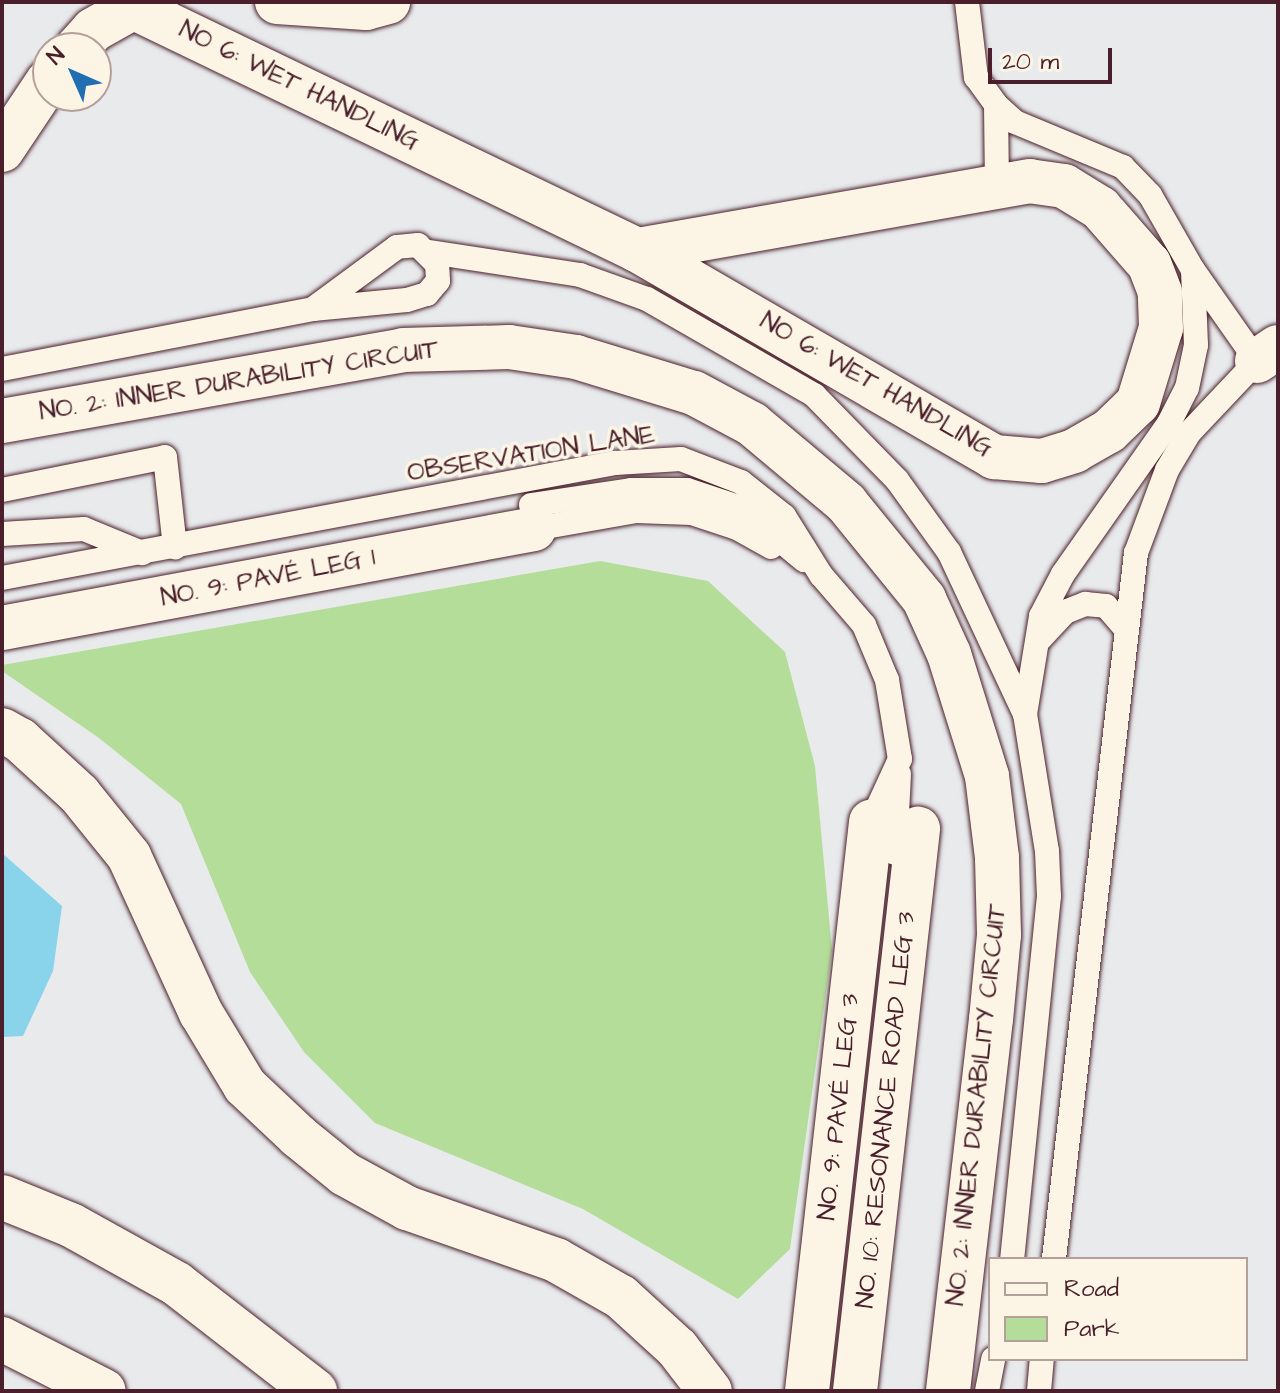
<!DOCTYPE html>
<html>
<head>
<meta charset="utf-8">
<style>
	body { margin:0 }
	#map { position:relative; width:1280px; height:1393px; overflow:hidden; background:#fcf5e5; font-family:"Architects Daughter",sans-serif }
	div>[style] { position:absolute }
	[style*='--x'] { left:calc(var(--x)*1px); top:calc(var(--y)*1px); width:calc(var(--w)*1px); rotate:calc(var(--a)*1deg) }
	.built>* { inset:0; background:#e8eaec }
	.green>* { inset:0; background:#b4dd99 }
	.water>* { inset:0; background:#89d4ea }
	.roads { filter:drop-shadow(0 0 2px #4a1f2b) drop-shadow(0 0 2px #4a1f2b) }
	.lane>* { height:24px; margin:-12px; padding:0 12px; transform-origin:12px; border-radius:12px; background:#fcf5e5 }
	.street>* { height:44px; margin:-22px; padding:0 22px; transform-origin:22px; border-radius:22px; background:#fcf5e5 }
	span { translate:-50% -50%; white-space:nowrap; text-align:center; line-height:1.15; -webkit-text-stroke:7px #fcf5e5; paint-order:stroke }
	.street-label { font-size:26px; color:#4a1f2b }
	.frame { position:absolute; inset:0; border:4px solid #4a1f2b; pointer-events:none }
	.legend { position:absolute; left:988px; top:1257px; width:260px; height:104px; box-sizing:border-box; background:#fcf5e5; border:2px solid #b59f9b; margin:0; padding:10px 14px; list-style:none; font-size:24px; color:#4a1f2b }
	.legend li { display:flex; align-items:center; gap:16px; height:40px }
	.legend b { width:40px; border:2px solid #b59f9b }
	.north { position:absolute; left:32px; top:32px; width:80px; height:80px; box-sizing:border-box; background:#fcf5e5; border:2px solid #b59f9b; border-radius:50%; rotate:315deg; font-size:22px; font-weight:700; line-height:32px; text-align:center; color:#4a1f2b }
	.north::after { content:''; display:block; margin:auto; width:28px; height:36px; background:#1f6fb2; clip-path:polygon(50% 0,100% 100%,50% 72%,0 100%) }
	.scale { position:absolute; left:988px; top:48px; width:124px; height:36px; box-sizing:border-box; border:4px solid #4a1f2b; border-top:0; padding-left:10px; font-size:24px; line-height:28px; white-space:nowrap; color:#4a1f2b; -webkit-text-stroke:6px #fcf5e5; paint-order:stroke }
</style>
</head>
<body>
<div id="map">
	<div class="built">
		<div style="clip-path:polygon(evenodd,2px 2px,1278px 2px,1278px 1391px,2px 1391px,2px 2px,48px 48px,96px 48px,96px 96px,48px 96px,48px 48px,2px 2px,990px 1259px,1246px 1259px,1246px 1359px,990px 1359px,990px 1259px)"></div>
	</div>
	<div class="green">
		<div style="clip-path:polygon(600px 561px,708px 581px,785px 652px,815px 766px,832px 950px,790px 1249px,738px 1299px,583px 1209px,375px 1123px,304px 1052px,250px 972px,181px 804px,99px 738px,2px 671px,2px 665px)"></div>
	</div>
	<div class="water">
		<div style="clip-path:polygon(2px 853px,62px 906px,53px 971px,23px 1036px,2px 1037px)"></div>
	</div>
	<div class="roads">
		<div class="lane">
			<div style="--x:967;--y:2;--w:76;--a:83.2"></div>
			<div style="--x:976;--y:77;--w:34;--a:54"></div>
			<div style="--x:996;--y:105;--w:25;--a:42"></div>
			<div style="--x:1015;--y:122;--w:117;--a:22.6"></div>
			<div style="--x:1123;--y:167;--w:39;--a:46"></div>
			<div style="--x:1150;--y:195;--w:86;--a:60.2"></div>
			<div style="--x:1193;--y:270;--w:111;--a:54.9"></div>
			<div style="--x:1257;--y:361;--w:99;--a:133.4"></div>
			<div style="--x:1189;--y:433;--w:43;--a:120.7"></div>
			<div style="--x:1167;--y:470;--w:89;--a:110.5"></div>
			<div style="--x:1136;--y:553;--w:711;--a:96.63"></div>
			<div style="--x:996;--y:105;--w:81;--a:89.3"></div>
			<div style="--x:430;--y:252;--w:152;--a:8.7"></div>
			<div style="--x:580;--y:275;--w:71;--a:19.7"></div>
			<div style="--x:647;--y:299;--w:193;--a:29.9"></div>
			<div style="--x:814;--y:395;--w:119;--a:45.7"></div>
			<div style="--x:897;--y:480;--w:89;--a:54.2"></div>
			<div style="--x:949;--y:552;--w:179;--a:64.9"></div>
			<div style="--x:1025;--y:714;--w:139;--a:80.9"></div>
			<div style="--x:1047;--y:851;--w:45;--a:87.5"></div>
			<div style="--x:1049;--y:896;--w:365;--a:95.8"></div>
			<div style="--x:2;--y:369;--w:317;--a:-10.9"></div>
			<div style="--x:313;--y:309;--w:94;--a:-5.5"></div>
			<div style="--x:407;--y:300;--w:21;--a:-17"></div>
			<div style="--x:427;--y:294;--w:17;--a:-50"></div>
			<div style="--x:438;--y:281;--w:17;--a:-93"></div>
			<div style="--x:437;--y:264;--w:27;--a:-135"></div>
			<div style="--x:418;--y:245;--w:21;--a:175"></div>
			<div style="--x:397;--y:247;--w:104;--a:143.6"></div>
			<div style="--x:2;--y:490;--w:166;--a:-11.4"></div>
			<div style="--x:165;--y:457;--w:91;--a:83.7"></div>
			<div style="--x:531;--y:505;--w:101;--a:-8.5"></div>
			<div style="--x:631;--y:490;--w:56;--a:0"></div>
			<div style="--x:687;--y:490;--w:57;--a:18.4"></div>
			<div style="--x:741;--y:508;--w:82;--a:39.5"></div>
			<div style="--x:534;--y:529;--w:104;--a:-10"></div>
			<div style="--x:636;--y:511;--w:56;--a:2"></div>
			<div style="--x:692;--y:513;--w:47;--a:18.4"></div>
			<div style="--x:737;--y:528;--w:39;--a:29"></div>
			<div style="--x:2;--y:534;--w:82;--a:-3.5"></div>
			<div style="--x:84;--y:529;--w:63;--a:22.5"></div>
			<div style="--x:2;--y:578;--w:624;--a:-10.63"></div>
			<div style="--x:615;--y:463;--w:66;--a:-3.5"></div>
			<div style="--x:681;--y:459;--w:64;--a:21"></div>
			<div style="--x:741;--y:482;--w:55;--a:38.3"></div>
			<div style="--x:784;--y:516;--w:70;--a:57.9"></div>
			<div style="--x:821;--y:575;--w:66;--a:49.3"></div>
			<div style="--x:864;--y:625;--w:60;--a:67.3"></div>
			<div style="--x:887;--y:680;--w:80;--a:80.7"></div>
			<div style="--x:900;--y:759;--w:69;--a:114.7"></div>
			<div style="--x:1038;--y:641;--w:40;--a:-47"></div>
			<div style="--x:1065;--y:612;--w:22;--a:-22"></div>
			<div style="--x:1085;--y:604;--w:21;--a:5"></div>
			<div style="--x:1106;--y:606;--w:28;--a:49"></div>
			<div style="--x:1025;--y:714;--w:99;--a:-80.7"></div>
			<div style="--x:1041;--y:616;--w:47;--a:-62.4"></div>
			<div style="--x:1063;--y:574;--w:184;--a:-54.9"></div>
			<div style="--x:1169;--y:423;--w:39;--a:-63"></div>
			<div style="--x:1187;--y:388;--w:44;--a:-78.2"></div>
			<div style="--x:1196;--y:345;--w:75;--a:-92.3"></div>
			<div style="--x:895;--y:853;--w:79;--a:-87.1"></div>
			<div style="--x:987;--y:1391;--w:33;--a:-79"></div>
			<div style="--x:1039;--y:1391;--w:32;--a:-85"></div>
		</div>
		<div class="street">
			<div style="--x:122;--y:2;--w:572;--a:25.71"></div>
			<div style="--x:637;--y:250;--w:413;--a:30.1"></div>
			<div style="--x:994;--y:457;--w:48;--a:4.8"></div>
			<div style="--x:1042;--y:461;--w:34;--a:-17"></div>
			<div style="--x:1074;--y:451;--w:40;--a:-29.7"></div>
			<div style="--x:1109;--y:431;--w:40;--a:-44"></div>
			<div style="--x:1138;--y:403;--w:78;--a:-73"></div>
			<div style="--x:1161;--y:328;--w:36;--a:-92"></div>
			<div style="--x:1160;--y:292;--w:30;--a:-111"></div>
			<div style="--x:1149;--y:264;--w:74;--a:-131.2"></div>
			<div style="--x:1100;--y:208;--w:42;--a:-148.6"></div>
			<div style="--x:1064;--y:186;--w:34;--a:-172"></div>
			<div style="--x:1030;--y:181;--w:399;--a:170"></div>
			<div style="--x:277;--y:2;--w:89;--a:3.9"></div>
			<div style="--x:366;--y:8;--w:23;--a:-15"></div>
			<div style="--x:77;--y:48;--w:24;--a:-48"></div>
			<div style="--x:93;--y:30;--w:47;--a:-29.3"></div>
			<div style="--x:134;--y:7;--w:22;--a:-10"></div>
			<div style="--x:2;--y:150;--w:83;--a:-56.3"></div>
			<div style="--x:1257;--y:361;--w:25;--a:-34"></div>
			<div style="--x:2;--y:421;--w:407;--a:-10"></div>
			<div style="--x:403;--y:350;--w:106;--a:-1.6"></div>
			<div style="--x:509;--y:347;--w:68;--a:8.5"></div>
			<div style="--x:576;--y:357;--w:123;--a:17"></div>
			<div style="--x:694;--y:393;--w:66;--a:28.1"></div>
			<div style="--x:752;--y:424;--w:123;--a:40"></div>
			<div style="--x:846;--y:503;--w:124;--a:50.9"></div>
			<div style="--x:924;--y:599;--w:60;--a:65.6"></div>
			<div style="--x:949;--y:654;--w:128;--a:72.7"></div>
			<div style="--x:987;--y:776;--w:83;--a:83"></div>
			<div style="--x:997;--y:858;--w:77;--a:88.5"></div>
			<div style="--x:999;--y:935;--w:84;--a:95.4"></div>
			<div style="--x:991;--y:1019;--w:374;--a:96.6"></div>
			<div style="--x:2;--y:628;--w:541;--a:-10.54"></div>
			<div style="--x:2;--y:730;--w:21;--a:29"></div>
			<div style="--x:20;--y:740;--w:80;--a:42.5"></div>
			<div style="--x:79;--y:794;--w:80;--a:51.1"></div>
			<div style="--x:129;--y:856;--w:173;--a:65.4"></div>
			<div style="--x:201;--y:1013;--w:85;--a:58.9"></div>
			<div style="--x:245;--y:1086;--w:73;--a:43.3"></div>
			<div style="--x:298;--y:1136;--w:60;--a:39"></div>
			<div style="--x:345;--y:1174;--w:71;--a:28.7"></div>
			<div style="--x:407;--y:1208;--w:158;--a:19.2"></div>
			<div style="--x:556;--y:1260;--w:75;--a:29.6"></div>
			<div style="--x:621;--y:1297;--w:76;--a:42.3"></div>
			<div style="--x:677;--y:1348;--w:54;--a:52.5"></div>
			<div style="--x:2;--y:1197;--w:74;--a:22.1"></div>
			<div style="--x:71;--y:1225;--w:121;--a:29.1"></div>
			<div style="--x:177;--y:1284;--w:175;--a:37.8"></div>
			<div style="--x:2;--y:1339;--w:114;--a:27"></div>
			<div style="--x:807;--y:1391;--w:573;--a:-83.58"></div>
			<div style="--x:855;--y:1391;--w:566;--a:-83.6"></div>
		</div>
	</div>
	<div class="street-label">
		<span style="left:299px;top:86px;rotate:26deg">NO 6: WET HANDLING</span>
		<span style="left:239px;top:381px;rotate:-9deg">NO. 2: INNER DURABILITY CIRCUIT</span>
		<span style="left:876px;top:385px;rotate:30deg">NO 6: WET HANDLING</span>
		<span style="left:531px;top:454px;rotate:-9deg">OBSERVATION LANE</span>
		<span style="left:268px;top:578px;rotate:-11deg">NO. 9: PAVÉ LEG 1</span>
		<span style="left:977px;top:1105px;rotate:-84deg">NO. 2: INNER DURABILITY CIRCUIT</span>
		<span style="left:839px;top:1107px;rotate:-84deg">NO. 9: PAVÉ LEG 3</span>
		<span style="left:886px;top:1110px;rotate:-84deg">NO. 10: RESONANCE ROAD LEG 3</span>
	</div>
	<div class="frame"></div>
	<ul class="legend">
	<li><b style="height:10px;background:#fcf5e5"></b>Road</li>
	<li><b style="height:22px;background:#b4dd99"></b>Park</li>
	</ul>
	<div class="north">N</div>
	<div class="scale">20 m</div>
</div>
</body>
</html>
